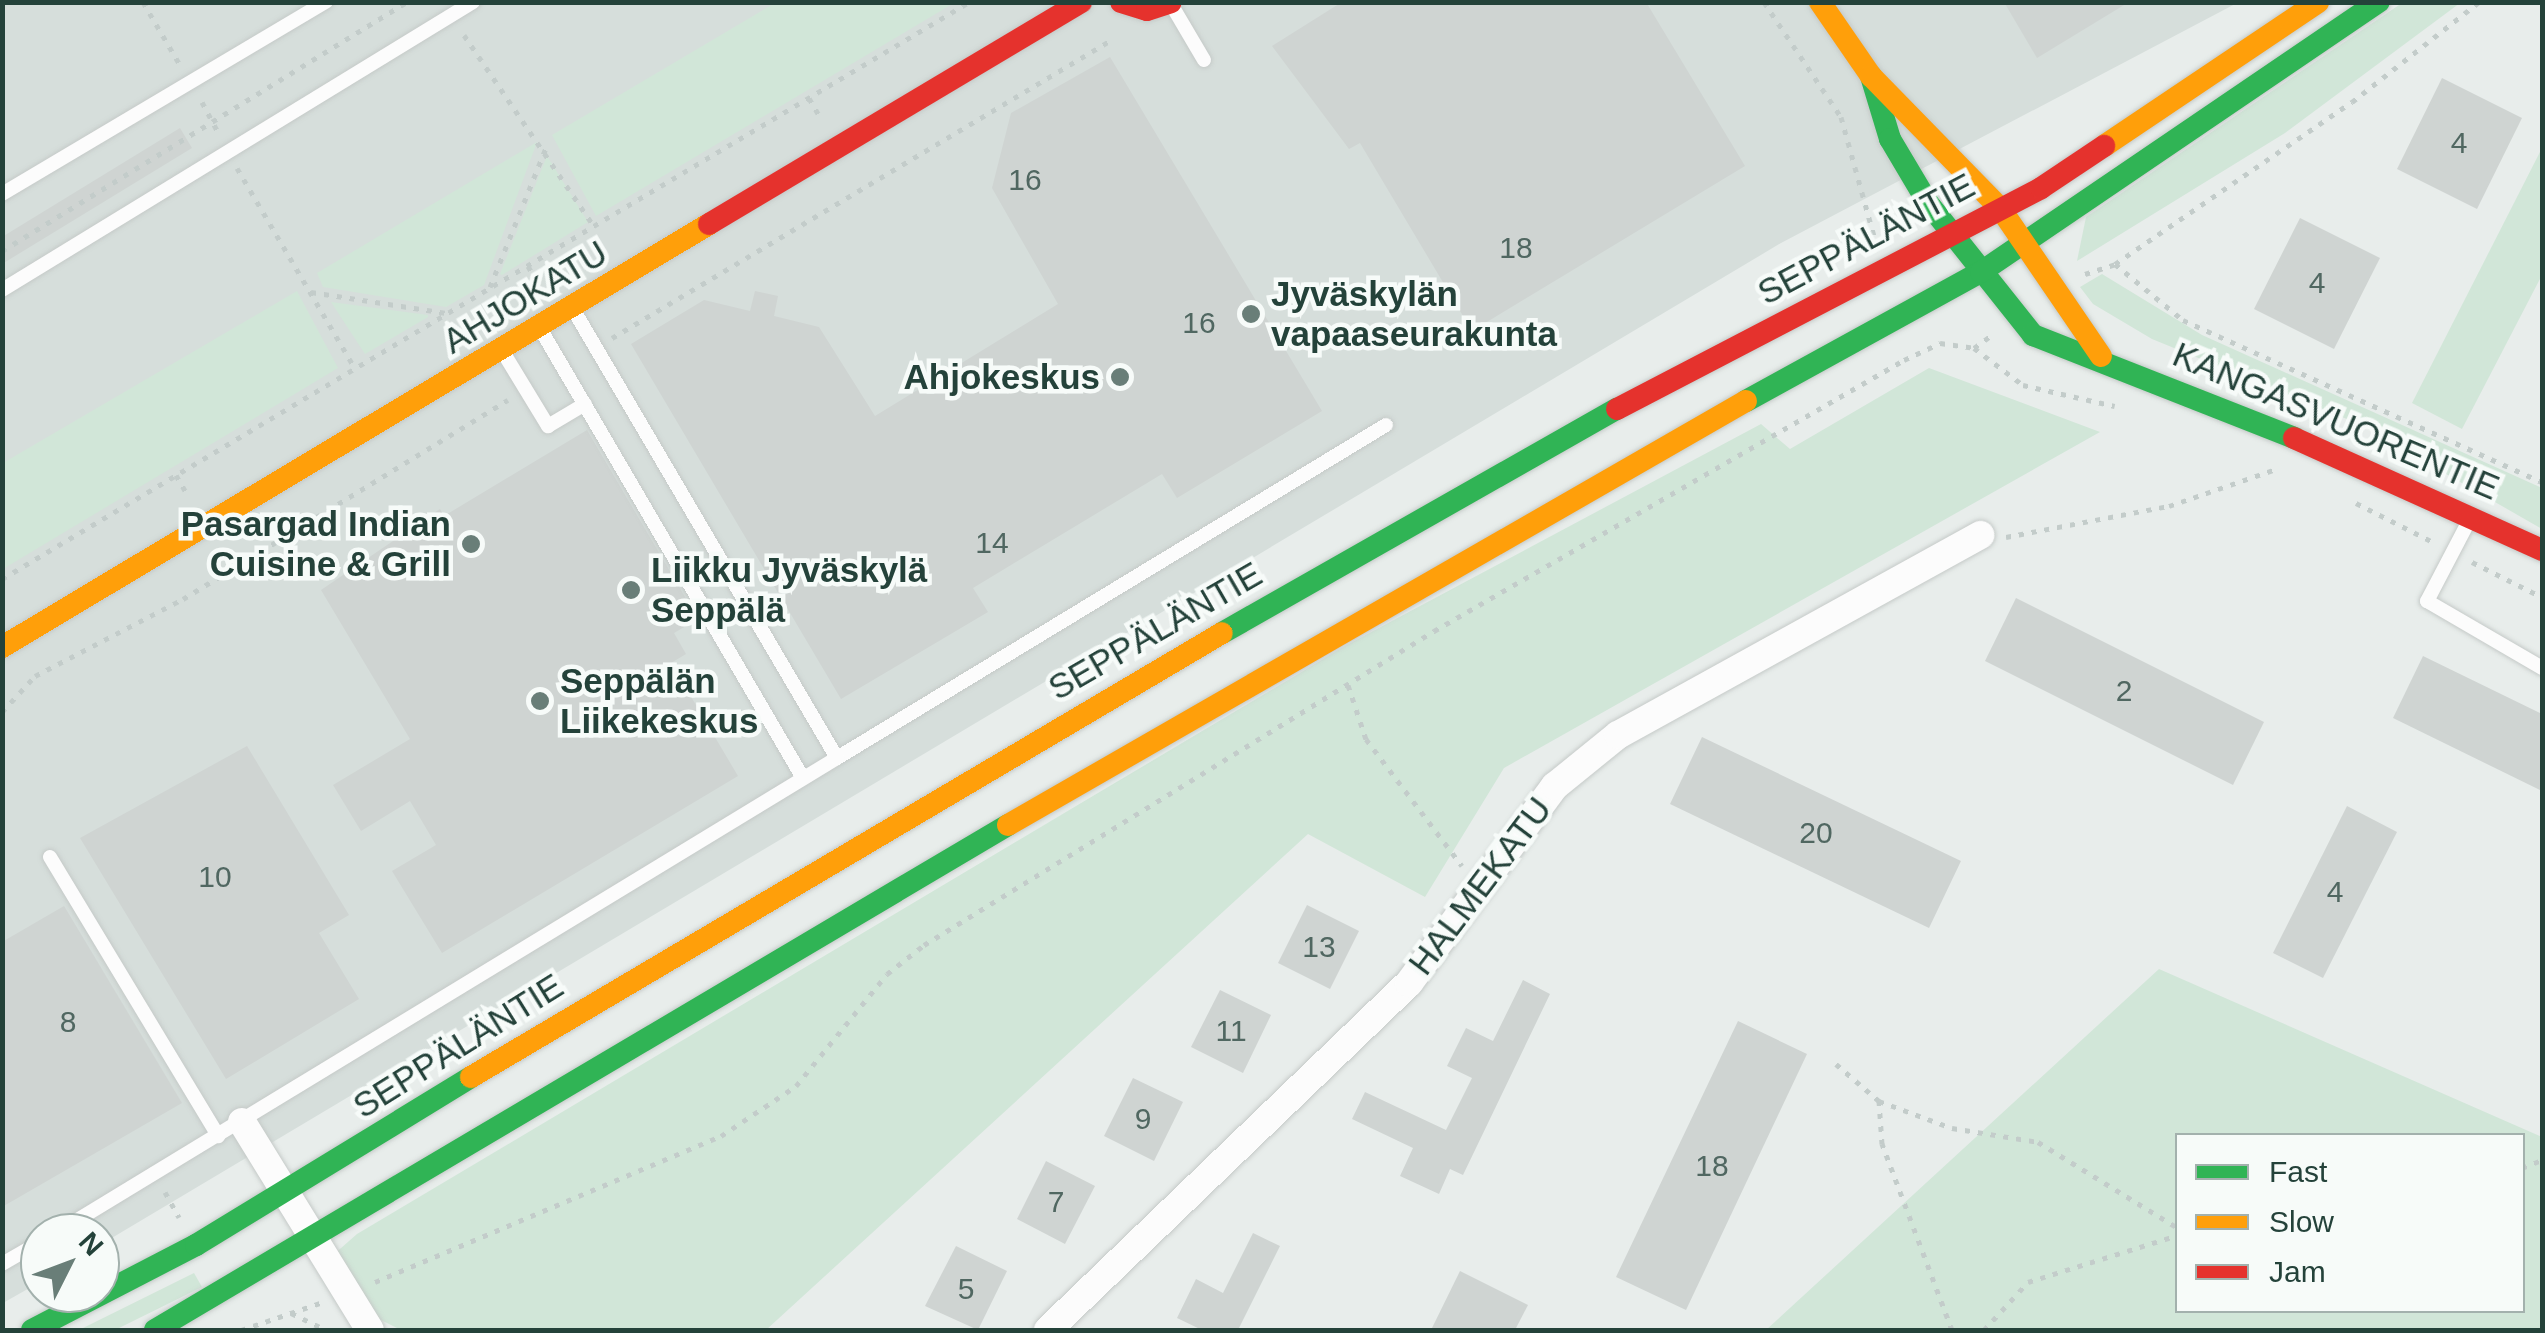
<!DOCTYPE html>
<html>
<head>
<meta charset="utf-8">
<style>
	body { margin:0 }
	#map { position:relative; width:2545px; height:1333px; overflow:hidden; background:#e8edeb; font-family:Arial,sans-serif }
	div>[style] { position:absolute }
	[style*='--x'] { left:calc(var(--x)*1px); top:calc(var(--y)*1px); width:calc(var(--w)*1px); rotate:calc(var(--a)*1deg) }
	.built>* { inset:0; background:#d6dedb }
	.green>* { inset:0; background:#d1e6d8 }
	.building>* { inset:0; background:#cfd4d2 }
	.path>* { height:5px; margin-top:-2.5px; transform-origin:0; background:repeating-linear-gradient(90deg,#c3ccca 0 5px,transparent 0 13px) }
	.roads { filter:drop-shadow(0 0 2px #c5cac8) drop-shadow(0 0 2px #c5cac8) }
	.lane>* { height:14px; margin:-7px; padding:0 7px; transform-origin:7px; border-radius:7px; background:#fcfcfc }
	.street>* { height:28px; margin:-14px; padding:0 14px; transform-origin:14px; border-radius:14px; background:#fcfcfc }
	.fast>* { height:22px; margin:-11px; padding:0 11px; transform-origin:11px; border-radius:11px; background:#30b455 }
	.slow>* { height:22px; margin:-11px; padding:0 11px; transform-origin:11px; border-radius:11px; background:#ff9f0a }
	.jam>* { height:22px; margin:-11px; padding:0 11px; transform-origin:11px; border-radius:11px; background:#e5322d }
	.dots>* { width:28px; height:28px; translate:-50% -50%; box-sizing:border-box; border:5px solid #f7fbf9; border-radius:50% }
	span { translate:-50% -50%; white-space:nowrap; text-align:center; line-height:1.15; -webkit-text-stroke:9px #f7fbf9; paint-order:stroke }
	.number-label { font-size:30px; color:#506761 }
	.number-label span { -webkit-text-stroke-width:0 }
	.street-label { font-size:35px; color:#24423a }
	.poi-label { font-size:35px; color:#24423a; font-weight:700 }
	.left { translate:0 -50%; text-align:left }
	.right { translate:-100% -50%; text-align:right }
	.frame { position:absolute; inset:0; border:5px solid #24423a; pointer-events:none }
	.legend { position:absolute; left:2175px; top:1133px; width:350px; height:180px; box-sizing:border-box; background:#f7fbf9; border:2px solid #a3b1ad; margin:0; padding:12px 18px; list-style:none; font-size:30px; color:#24423a }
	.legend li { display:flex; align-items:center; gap:20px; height:50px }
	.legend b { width:50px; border:2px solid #a3b1ad }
	.north { position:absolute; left:20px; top:1213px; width:100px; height:100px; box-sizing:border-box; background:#f7fbf9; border:2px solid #a3b1ad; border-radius:50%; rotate:48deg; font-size:28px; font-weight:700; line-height:40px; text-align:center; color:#24423a }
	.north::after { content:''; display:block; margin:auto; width:35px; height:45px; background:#697e78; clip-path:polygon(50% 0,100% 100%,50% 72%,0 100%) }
</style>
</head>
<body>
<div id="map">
	<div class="built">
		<div style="clip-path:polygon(2px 3px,2237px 3px,1781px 243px,100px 1245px,100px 1233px,40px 1233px,40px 1282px,3px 1303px)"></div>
	</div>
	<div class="green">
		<div style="clip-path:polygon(775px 3px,954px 3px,596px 216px,552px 135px)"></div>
		<div style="clip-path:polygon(2402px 3px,2460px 3px,2285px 133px,2077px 261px,2086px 217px)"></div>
		<div style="clip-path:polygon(537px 142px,484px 285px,446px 307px,323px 287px,317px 273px)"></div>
		<div style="clip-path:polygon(2542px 148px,2542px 275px,2462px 429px,2412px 403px)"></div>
		<div style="clip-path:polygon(547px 156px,588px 222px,502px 275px,500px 274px)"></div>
		<div style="clip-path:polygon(2102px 274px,2202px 335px,2542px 488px,2542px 529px,2359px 424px,2152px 339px,2093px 304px,2080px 287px)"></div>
		<div style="clip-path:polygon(297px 291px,338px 368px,3px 569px,3px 463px)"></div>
		<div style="clip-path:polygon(331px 302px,428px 315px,428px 317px,365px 354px)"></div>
		<div style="clip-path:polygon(1929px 368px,2100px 432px,1504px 768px,1425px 897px,1308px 834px,766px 1330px,401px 1330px,363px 1311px,332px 1256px,357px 1234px,1345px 646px,1761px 424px,1790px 449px)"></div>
		<div style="clip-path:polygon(evenodd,2159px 969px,2542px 1137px,2542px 1330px,1766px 1330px,2159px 969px,2178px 1136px,2522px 1136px,2522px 1310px,2178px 1310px,2178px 1136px)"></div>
		<div style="clip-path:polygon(194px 1273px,202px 1287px,115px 1330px,79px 1330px)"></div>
	</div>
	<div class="building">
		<div style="clip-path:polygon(1342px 2px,1646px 2px,1745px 166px,1472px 331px,1360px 143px,1349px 149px,1272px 46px)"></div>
		<div style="clip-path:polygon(2004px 2px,2129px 2px,2037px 58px)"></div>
		<div style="clip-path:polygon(1110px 57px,1322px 411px,1177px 498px,1162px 474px,973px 588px,988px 612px,841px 699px,631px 344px,704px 300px,750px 311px,755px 291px,778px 296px,774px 316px,819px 327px,875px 416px,1058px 304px,992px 188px,1011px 113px)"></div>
		<div style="clip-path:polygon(2442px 78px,2522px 118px,2477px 209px,2397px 169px)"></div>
		<div style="clip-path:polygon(180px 128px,192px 148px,2px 264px,2px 237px)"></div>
		<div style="clip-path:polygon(2300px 218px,2380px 258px,2334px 349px,2254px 309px)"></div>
		<div style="clip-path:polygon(587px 430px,698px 619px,674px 633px,686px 654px,671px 663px,738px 776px,442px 953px,392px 871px,436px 845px,410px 801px,361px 831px,333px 785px,410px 739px,321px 590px,440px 509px,444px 516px)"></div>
		<div style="clip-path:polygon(2016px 598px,2264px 722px,2233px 785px,1985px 661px)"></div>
		<div style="clip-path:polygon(2423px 656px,2542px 714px,2542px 791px,2393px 718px)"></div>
		<div style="clip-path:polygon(1702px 737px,1961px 861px,1929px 928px,1670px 804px)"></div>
		<div style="clip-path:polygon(247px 746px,349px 915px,319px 933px,359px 999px,226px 1079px,80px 838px)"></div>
		<div style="clip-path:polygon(2347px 806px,2397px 832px,2323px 978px,2273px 953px)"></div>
		<div style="clip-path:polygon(1307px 905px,1359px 931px,1330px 989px,1278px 963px)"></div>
		<div style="clip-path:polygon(64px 906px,182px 1103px,2px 1207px,2px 942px)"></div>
		<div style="clip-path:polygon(1523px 980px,1550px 994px,1463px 1175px,1450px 1169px,1439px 1194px,1400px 1176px,1413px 1148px,1352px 1119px,1365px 1092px,1446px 1130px,1472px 1078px,1447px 1066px,1466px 1028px,1493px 1041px)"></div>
		<div style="clip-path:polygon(1220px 990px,1271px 1015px,1243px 1073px,1191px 1047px)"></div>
		<div style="clip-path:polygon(1738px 1021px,1807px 1054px,1686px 1310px,1616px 1277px)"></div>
		<div style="clip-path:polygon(1133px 1078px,1183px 1102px,1154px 1161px,1104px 1136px)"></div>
		<div style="clip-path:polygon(1046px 1161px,1095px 1186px,1065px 1244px,1017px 1219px)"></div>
		<div style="clip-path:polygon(1253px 1233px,1280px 1246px,1238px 1330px,1202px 1330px,1177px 1318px,1196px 1279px,1223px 1293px)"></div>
		<div style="clip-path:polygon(956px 1246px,1007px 1271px,978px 1330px,925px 1306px)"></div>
		<div style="clip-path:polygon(1460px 1271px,1528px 1305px,1515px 1330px,1431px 1330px)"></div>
	</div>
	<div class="path">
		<div style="--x:143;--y:2;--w:71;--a:59.5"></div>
		<div style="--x:1764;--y:2;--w:138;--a:56.2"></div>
		<div style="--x:1841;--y:117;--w:123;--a:74.5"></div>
		<div style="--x:464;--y:35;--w:231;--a:55.8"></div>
		<div style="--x:809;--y:98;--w:22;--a:60"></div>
		<div style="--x:202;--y:102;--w:34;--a:62"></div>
		<div style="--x:237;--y:168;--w:232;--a:59.5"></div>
		<div style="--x:2;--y:251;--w:475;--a:-31.6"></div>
		<div style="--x:2115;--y:264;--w:88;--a:39.5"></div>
		<div style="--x:2183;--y:320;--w:394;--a:24.3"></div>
		<div style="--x:528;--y:266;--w:22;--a:60"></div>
		<div style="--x:2085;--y:274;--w:32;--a:-18"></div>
		<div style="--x:2115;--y:264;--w:287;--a:-34.4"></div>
		<div style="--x:2352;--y:102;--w:162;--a:-38.2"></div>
		<div style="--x:490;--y:287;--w:153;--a:-68.1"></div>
		<div style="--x:311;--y:292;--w:137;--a:8.8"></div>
		<div style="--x:612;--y:338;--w:583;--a:-30.83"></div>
		<div style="--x:1974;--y:348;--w:22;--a:-36"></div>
		<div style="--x:176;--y:475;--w:22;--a:60"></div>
		<div style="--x:2356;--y:503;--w:89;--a:26.9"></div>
		<div style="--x:2006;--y:537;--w:166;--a:-10.8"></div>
		<div style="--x:2169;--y:506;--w:113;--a:-19.1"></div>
		<div style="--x:2472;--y:562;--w:78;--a:26.6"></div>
		<div style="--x:2;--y:579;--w:1126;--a:-30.82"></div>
		<div style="--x:1348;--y:685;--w:57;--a:71.6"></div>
		<div style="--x:1366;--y:739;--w:159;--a:52.9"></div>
		<div style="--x:2;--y:712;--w:49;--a:-47.5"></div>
		<div style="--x:35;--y:676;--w:167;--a:-27.5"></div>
		<div style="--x:183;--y:599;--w:381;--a:-31.5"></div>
		<div style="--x:1836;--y:1064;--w:57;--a:40.7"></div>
		<div style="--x:2522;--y:1168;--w:22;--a:-22"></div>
		<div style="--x:165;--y:1192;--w:29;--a:61"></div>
		<div style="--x:375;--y:1282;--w:376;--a:-22.9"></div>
		<div style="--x:721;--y:1136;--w:90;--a:-33.7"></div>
		<div style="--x:796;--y:1086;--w:144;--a:-50.9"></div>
		<div style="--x:887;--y:974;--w:47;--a:-38.1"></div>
		<div style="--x:924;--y:945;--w:599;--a:-31.62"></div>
		<div style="--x:1434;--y:631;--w:543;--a:-29.97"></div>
		<div style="--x:1904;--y:360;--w:40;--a:-25"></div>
		<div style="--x:1940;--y:343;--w:34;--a:8"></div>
		<div style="--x:1974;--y:348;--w:61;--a:37.1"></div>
		<div style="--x:2023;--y:385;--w:94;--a:12.9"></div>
		<div style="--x:291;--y:1313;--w:39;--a:26"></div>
		<div style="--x:241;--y:1330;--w:87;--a:-18.9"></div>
		<div style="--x:1952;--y:1330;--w:199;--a:-110.6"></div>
		<div style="--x:1882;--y:1144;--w:43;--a:-94"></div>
		<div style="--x:1879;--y:1101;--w:78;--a:20.3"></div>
		<div style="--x:1952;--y:1128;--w:87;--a:9.2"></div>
		<div style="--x:2038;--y:1142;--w:164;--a:31.6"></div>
		<div style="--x:1984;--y:1330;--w:65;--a:-47.5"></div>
		<div style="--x:2028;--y:1282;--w:157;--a:-17.4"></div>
	</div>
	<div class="roads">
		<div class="lane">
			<div style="--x:1171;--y:4;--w:65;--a:59.5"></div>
			<div style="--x:2;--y:194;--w:377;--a:-30.7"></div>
			<div style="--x:2;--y:290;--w:552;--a:-31.44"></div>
			<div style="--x:541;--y:330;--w:519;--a:59.68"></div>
			<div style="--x:503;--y:352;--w:87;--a:58.7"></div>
			<div style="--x:548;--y:426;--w:43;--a:-30.7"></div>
			<div style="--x:2471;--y:517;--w:95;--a:117.6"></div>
			<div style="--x:2427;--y:601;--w:133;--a:30.2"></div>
			<div style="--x:837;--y:758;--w:642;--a:-31.24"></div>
			<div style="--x:50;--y:857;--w:326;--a:58.9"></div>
			<div style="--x:56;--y:1233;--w:914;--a:-31.31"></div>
			<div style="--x:837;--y:758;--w:521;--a:-120.45"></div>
			<div style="--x:2;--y:1264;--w:44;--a:-30.1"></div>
		</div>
		<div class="street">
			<div style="--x:242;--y:1122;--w:244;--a:58.4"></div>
			<div style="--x:1048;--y:1330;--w:501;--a:-43.87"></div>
			<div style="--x:1409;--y:983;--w:245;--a:-53.5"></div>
			<div style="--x:1555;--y:786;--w:81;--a:-39"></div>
			<div style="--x:1618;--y:735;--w:414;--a:-28.9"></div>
		</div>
		<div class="fast">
			<div style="--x:1871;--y:76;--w:66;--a:73.2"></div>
			<div style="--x:1890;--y:139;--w:74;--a:59.3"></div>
			<div style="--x:1928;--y:203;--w:169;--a:51.5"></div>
			<div style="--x:2033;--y:335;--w:281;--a:21.5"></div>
			<div style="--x:1746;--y:401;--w:268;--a:-28.8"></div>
			<div style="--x:1981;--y:272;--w:481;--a:-34.2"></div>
			<div style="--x:1222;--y:633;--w:454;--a:-29.6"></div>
			<div style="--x:32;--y:1330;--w:185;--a:-27.4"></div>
			<div style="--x:196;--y:1245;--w:322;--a:-31.4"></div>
			<div style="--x:155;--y:1330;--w:991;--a:-30.63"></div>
		</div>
		<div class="slow">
			<div style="--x:1820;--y:2;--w:90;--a:55.4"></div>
			<div style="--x:1871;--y:76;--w:185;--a:45.7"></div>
			<div style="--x:2000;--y:208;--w:179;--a:55.7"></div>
			<div style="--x:2104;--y:146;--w:258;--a:-33.9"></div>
			<div style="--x:2;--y:647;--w:824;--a:-30.89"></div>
			<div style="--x:1008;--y:825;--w:851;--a:-29.88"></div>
			<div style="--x:471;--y:1077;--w:872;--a:-30.59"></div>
		</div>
		<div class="jam">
			<div style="--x:1121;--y:2;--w:27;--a:17"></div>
			<div style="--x:1147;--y:10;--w:25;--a:-18"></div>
			<div style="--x:709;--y:224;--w:433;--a:-30.8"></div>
			<div style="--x:1617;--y:409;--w:478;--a:-27.5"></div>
			<div style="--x:2041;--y:188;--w:76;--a:-33.7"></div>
			<div style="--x:2294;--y:438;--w:272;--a:24.3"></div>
		</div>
	</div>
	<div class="dots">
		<div style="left:1251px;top:314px;background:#697e78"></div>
		<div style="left:1120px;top:377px;background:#697e78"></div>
		<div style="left:471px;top:544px;background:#697e78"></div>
		<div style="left:631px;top:590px;background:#697e78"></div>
		<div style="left:540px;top:701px;background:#697e78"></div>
	</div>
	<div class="number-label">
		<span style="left:2459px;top:143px">4</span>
		<span style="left:1025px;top:180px">16</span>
		<span style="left:1516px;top:248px">18</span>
		<span style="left:2317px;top:283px">4</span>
		<span style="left:1199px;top:323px">16</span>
		<span style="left:992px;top:543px">14</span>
		<span style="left:2124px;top:691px">2</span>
		<span style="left:1816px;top:833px">20</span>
		<span style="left:215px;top:877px">10</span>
		<span style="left:2335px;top:892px">4</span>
		<span style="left:1319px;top:947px">13</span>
		<span style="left:68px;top:1022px">8</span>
		<span style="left:1231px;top:1031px">11</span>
		<span style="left:1143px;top:1119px">9</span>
		<span style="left:1712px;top:1166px">18</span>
		<span style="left:1056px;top:1202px">7</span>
		<span style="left:966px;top:1289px">5</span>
	</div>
	<div class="street-label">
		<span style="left:1866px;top:239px;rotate:-28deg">SEPPÄLÄNTIE</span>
		<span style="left:525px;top:297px;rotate:-31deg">AHJOKATU</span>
		<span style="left:2336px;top:421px;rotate:23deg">KANGASVUORENTIE</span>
		<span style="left:1155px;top:631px;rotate:-30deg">SEPPÄLÄNTIE</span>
		<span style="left:1480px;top:886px;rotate:-53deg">HALMEKATU</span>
		<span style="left:458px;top:1046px;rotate:-32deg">SEPPÄLÄNTIE</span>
	</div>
	<div class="poi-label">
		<span class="left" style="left:1271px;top:314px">Jyväskylän<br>vapaaseurakunta</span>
		<span class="right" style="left:1100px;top:377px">Ahjokeskus</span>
		<span class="right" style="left:451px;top:544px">Pasargad Indian<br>Cuisine &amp; Grill</span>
		<span class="left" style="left:651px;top:590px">Liikku Jyväskylä<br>Seppälä</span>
		<span class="left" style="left:560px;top:701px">Seppälän<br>Liikekeskus</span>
	</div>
	<div class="frame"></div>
	<ul class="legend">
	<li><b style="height:12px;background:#30b455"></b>Fast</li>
	<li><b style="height:12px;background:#ff9f0a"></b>Slow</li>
	<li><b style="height:12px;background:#e5322d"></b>Jam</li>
	</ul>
	<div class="north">N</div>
</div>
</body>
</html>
